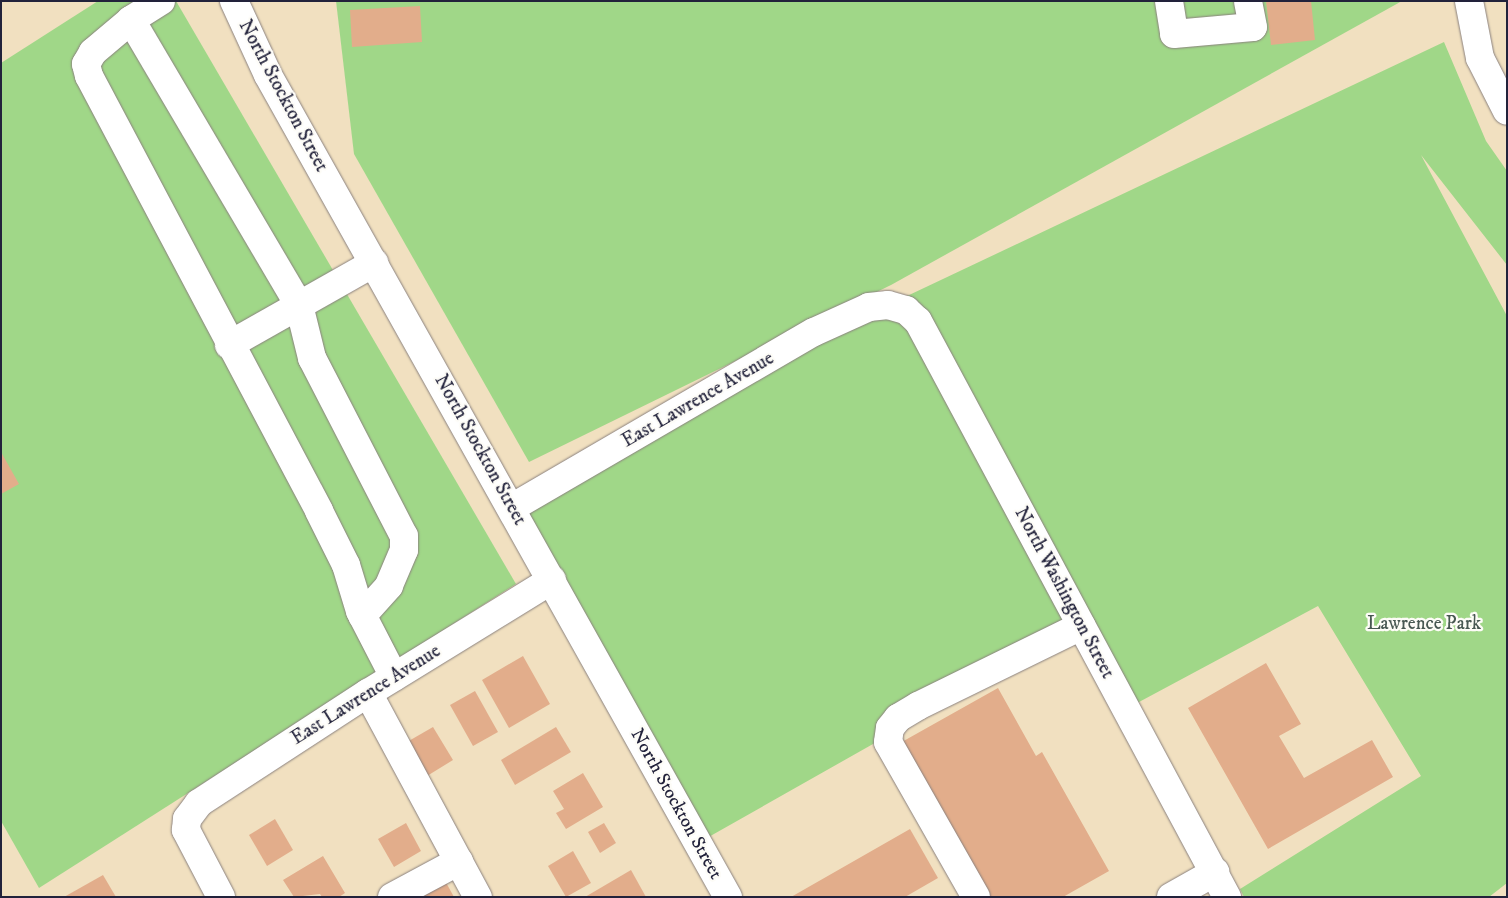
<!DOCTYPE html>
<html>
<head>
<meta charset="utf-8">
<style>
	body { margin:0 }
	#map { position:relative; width:1508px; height:898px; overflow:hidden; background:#f1e0c0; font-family:"IM FELL DW Pica",serif }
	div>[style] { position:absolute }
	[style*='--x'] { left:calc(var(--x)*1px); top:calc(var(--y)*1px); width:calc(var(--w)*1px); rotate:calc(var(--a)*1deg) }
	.green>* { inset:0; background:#a0d788 }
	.building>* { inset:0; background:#e2ad8b }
	.roads { filter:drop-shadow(0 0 1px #8a817e) drop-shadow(0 0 1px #8a817e) }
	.minor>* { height:28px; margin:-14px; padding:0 14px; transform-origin:14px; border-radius:14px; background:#fff }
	span { translate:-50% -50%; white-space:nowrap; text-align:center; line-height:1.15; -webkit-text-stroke:4.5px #fdfcf7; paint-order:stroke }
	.street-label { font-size:19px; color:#22223b }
	.park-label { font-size:19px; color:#485852 }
	.frame { position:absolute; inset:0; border:2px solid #22223b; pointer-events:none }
</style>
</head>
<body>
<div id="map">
	<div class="green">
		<div style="clip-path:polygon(98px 1px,176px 1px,516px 584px,39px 888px,1px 821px,1px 63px)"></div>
		<div style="clip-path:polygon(336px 1px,1402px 1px,891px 285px,529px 462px,354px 154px)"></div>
		<div style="clip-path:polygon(1444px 42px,1486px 141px,1507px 171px,1507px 265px,1421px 155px,1507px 316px,1507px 883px,1489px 897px,1244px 897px,1240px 889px,1421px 776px,1318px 606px,1126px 709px,1078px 628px,698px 843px,513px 507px,888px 305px)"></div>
	</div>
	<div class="building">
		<div style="clip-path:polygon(1266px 1px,1311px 1px,1315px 40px,1271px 45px)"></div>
		<div style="clip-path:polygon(420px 6px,422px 42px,352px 47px,350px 10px)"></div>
		<div style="clip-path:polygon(1px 452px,19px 484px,1px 494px)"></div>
		<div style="clip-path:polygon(523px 656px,550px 704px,509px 728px,482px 680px)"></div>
		<div style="clip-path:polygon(1266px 663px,1301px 724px,1279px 736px,1304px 778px,1372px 740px,1393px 777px,1268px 849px,1188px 708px)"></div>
		<div style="clip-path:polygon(998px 688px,1036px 756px,1042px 752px,1109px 871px,1063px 897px,986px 897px,900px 743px)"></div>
		<div style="clip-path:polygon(475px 691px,498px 732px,473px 746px,450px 705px)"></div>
		<div style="clip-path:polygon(433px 727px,453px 760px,427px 776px,407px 742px)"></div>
		<div style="clip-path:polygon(556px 727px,571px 752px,515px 785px,501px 760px)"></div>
		<div style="clip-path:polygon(583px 773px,603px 807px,566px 829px,556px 813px,564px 809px,553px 791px)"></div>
		<div style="clip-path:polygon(275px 819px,293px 850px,267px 866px,249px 835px)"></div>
		<div style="clip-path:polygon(406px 823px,421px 851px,394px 867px,378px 839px)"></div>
		<div style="clip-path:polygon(604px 823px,616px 843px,600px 853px,588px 832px)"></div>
		<div style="clip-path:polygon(910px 829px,938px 878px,905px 897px,791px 897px)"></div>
		<div style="clip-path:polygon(573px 851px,591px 883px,566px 897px,548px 866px)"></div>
		<div style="clip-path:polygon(323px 856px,345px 893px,339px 897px,322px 897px,320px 894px,294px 897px,283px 880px)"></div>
		<div style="clip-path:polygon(631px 870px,646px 897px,585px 897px)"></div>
		<div style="clip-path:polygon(103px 875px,116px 897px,64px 897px)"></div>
		<div style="clip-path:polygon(443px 877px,454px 897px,408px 897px)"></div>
	</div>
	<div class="roads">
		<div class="minor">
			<div style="--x:161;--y:1;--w:36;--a:148"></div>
			<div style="--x:131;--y:20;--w:50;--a:139.9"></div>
			<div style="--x:93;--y:52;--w:14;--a:120"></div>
			<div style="--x:86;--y:64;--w:12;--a:76"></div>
			<div style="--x:89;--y:76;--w:492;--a:62.1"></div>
			<div style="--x:319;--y:511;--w:60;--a:63.4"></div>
			<div style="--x:346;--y:565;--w:48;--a:73.1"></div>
			<div style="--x:360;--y:611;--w:74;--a:62.7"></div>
			<div style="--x:234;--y:1;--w:81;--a:65.3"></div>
			<div style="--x:268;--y:75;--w:942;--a:60.77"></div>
			<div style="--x:1169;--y:1;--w:33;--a:81"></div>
			<div style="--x:1174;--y:34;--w:79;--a:-5.1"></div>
			<div style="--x:1253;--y:27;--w:26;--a:-101"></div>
			<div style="--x:1469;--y:1;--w:58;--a:79.1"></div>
			<div style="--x:1480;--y:58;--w:59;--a:63"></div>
			<div style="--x:131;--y:20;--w:331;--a:59.5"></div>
			<div style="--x:299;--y:305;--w:55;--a:76.2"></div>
			<div style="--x:312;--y:358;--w:200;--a:62.7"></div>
			<div style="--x:404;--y:536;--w:14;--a:90"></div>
			<div style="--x:404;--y:550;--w:39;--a:113"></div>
			<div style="--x:389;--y:586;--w:40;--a:132"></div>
			<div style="--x:229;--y:345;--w:167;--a:-29.5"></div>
			<div style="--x:513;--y:507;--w:348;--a:-30.2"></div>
			<div style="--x:814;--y:332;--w:60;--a:-24.4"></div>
			<div style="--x:869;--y:307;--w:19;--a:-6"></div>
			<div style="--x:888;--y:305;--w:19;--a:16"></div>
			<div style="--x:906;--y:310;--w:16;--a:43"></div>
			<div style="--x:918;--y:321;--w:654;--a:61.79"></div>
			<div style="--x:368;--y:693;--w:232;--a:61.7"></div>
			<div style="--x:221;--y:897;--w:76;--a:-117.6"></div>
			<div style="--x:186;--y:830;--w:11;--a:-85"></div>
			<div style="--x:187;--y:819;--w:20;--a:-53"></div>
			<div style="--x:199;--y:803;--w:202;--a:-33.1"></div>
			<div style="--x:368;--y:693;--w:216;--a:-31.6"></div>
			<div style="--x:392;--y:897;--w:76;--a:-28.2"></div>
			<div style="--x:976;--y:897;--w:178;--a:-119.6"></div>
			<div style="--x:888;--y:742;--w:14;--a:-82"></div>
			<div style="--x:890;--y:728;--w:13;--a:-51"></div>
			<div style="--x:898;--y:718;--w:23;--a:-31"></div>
			<div style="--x:918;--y:706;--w:182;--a:-26.1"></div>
			<div style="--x:1171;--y:897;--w:51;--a:-29.6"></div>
		</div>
	</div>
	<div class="street-label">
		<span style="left:283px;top:96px;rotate:62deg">North Stockton Street</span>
		<span style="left:698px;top:400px;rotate:-30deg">East Lawrence Avenue</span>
		<span style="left:480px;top:450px;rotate:61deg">North Stockton Street</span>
		<span style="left:1064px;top:593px;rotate:62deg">North Washington Street</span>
		<span style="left:366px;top:695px;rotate:-32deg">East Lawrence Avenue</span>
		<span style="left:676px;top:804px;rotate:61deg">North Stockton Street</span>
	</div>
	<div class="park-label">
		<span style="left:1424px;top:624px">Lawrence Park</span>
	</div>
	<div class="frame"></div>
</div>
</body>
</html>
